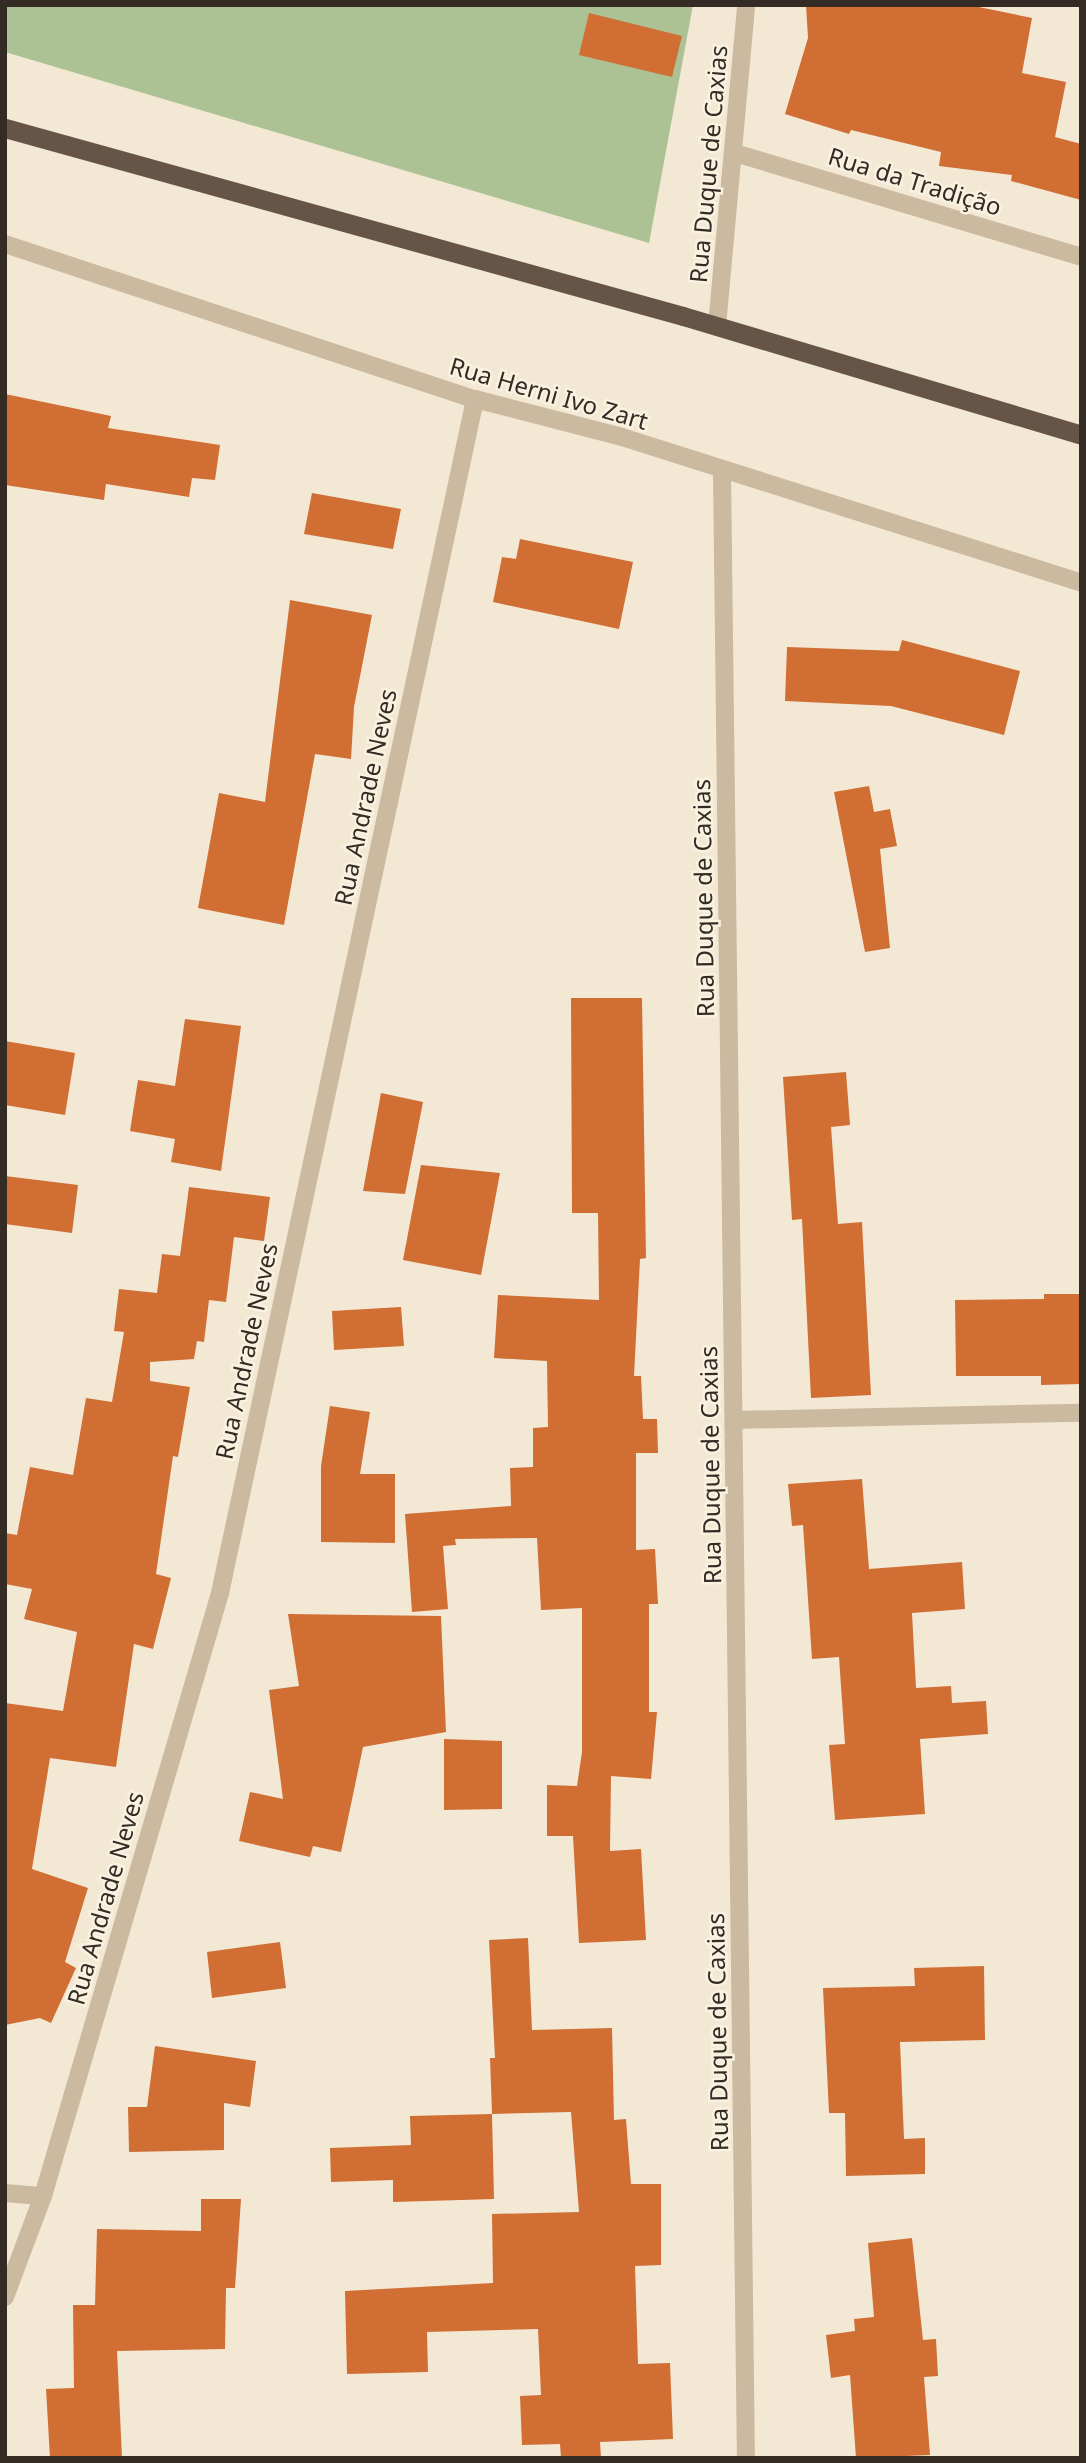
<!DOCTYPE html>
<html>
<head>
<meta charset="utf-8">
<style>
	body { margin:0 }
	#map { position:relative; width:1086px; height:2463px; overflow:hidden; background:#f2e8d4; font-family:"Noto Sans",sans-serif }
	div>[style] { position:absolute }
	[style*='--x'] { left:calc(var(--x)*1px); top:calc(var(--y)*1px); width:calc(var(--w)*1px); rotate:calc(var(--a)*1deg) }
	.green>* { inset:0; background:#adc294 }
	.building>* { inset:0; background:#d06e34 }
	.minor>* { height:18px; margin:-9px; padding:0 9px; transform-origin:9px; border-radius:9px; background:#cbb9a0 }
	.trunk>* { height:19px; margin:-9.5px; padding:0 9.5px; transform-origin:9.5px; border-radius:9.5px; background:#665546 }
	span { translate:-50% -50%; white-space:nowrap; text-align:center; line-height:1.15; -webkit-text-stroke:5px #faf2e0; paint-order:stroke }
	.street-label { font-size:24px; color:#342b24 }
	.frame { position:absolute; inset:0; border:7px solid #342b24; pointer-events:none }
</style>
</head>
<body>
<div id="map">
	<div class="green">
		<div style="clip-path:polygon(5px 5px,693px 5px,649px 243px,5px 52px)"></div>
	</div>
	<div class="building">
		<div style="clip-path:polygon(806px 5px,969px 5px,1032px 18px,1022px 73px,1066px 82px,1055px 137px,1081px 144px,1081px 200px,1011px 181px,1012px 175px,939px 166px,941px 152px,851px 130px,849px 134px,785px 114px,808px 38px)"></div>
		<div style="clip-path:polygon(589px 13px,682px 36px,672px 77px,579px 55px)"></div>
		<div style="clip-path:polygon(5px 394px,111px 416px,108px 428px,220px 445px,215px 480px,192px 478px,189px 497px,106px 484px,104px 500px,5px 485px)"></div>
		<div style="clip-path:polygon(312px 493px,401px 509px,393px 549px,304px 534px)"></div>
		<div style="clip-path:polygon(520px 539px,633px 562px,619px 629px,493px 602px,502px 557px,516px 559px)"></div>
		<div style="clip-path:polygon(290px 600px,372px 615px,354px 707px,351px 759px,315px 754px,284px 925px,198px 908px,219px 793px,265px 802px)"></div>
		<div style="clip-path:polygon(902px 640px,1020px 671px,1004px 735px,891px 706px,785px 701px,787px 647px,899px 651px)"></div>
		<div style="clip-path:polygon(869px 786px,874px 812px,890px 809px,897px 846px,880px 849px,890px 948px,865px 952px,834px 792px)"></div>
		<div style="clip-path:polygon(571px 998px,642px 998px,646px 1258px,640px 1259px,634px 1376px,641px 1376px,643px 1419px,657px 1419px,658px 1453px,636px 1453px,636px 1550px,655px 1549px,658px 1604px,649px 1604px,649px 1712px,657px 1712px,651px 1779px,611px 1776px,610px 1851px,641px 1849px,646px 1940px,579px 1943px,573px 1836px,547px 1836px,547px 1785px,577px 1786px,582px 1752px,582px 1608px,541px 1610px,537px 1538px,455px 1539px,456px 1545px,443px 1546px,448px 1609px,412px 1612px,405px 1514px,511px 1506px,510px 1468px,533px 1467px,533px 1428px,548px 1427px,547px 1361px,494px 1358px,498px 1295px,599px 1300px,598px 1213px,572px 1213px)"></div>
		<div style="clip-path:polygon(185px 1019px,241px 1026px,221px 1171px,171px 1162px,175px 1139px,130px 1131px,138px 1080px,175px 1086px)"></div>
		<div style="clip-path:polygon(5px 1041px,75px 1053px,65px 1115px,5px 1105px)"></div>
		<div style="clip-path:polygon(846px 1072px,850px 1125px,831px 1127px,838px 1224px,862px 1222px,871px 1395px,811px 1398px,802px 1219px,792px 1220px,783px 1077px)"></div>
		<div style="clip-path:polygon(381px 1093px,423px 1102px,405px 1194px,363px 1191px)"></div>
		<div style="clip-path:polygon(421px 1165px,500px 1173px,481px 1275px,403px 1260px)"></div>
		<div style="clip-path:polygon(5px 1176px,78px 1185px,72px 1233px,5px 1224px)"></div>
		<div style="clip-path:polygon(189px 1187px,270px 1197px,264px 1241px,234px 1237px,226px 1302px,209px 1300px,204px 1342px,197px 1341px,194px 1359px,150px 1362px,150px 1381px,190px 1387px,178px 1457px,173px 1456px,156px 1574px,171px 1578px,153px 1649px,134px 1644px,116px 1767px,50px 1758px,32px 1869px,88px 1888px,65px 1962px,76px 1968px,51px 2023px,40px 2018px,5px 2025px,5px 1703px,63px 1711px,77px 1632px,24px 1619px,32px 1589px,5px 1584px,5px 1533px,17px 1535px,30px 1467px,73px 1475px,86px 1398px,112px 1402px,124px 1332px,114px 1331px,119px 1289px,157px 1293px,162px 1254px,180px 1256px)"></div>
		<div style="clip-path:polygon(1044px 1294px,1081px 1294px,1081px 1384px,1041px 1385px,1041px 1376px,956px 1376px,955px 1300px,1044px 1299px)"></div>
		<div style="clip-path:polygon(401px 1307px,404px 1346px,334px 1350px,332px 1311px)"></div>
		<div style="clip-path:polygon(330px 1406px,370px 1412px,360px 1474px,395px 1474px,395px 1543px,321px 1542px,321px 1466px)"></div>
		<div style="clip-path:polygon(862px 1479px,869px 1569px,962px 1562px,965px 1609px,912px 1613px,916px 1688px,951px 1686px,952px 1703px,986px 1701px,988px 1734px,920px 1739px,925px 1814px,835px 1820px,829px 1745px,845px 1744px,839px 1657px,812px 1659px,803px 1525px,792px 1526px,788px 1484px)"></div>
		<div style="clip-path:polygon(288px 1614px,441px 1616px,446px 1732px,363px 1747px,341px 1852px,313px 1846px,310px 1857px,239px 1841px,250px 1792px,283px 1799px,269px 1690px,299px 1686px)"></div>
		<div style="clip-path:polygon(444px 1739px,502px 1741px,502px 1809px,444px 1810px)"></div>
		<div style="clip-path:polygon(528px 1938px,532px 2030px,612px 2028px,614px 2120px,626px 2119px,631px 2184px,661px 2184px,661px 2265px,635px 2266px,638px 2364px,670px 2363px,673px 2439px,600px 2442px,601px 2458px,561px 2458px,560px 2444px,522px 2445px,520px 2396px,541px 2395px,538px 2329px,427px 2332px,428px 2372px,347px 2374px,345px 2291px,493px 2283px,492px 2214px,579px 2212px,571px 2112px,492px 2114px,490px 2058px,495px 2058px,489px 1940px)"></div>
		<div style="clip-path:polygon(280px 1942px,286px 1988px,212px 1998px,207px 1952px)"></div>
		<div style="clip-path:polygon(984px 1966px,985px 2040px,900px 2042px,904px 2139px,925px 2138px,925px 2174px,846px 2176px,845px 2113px,829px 2113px,823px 1988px,915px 1986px,914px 1968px)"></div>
		<div style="clip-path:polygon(155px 2046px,256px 2061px,250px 2107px,224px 2103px,224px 2150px,129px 2152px,128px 2107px,147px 2107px)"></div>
		<div style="clip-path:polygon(492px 2114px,494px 2199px,393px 2202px,393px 2180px,331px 2182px,330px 2148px,411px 2145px,410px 2116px)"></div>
		<div style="clip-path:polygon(201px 2199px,241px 2199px,235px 2288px,226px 2288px,225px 2349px,117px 2351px,122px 2458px,50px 2458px,46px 2389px,74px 2388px,73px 2305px,95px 2305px,97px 2229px,201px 2231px)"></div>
		<div style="clip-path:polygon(912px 2238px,923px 2340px,936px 2339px,938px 2376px,924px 2377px,930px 2455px,856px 2458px,850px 2375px,831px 2378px,826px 2335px,855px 2331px,854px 2319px,874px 2317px,868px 2243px)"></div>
	</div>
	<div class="minor">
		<div style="--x:735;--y:153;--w:361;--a:16.7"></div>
		<div style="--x:5;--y:244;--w:495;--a:18.3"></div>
		<div style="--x:475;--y:399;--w:152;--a:14.5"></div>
		<div style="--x:622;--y:437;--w:482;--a:17.6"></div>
		<div style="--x:717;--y:326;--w:322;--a:-84.8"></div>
		<div style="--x:722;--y:472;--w:1986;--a:89.31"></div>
		<div style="--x:734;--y:1420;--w:347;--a:-1.2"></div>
		<div style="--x:5;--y:2193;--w:38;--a:5"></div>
		<div style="--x:5;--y:2297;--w:108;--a:-69.4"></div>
		<div style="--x:43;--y:2196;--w:628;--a:-73.64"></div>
		<div style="--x:220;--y:1593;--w:1221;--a:-77.94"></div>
	</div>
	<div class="trunk">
		<div style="--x:5;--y:128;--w:704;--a:15.5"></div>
		<div style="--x:683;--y:316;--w:415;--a:16.6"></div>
	</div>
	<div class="street-label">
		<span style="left:708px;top:164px;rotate:-85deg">Rua Duque de Caxias</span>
		<span style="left:915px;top:181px;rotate:17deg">Rua da Tradição</span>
		<span style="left:549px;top:393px;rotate:16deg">Rua Herni Ivo Zart</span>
		<span style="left:365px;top:797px;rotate:-78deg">Rua Andrade Neves</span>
		<span style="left:703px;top:898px;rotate:-91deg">Rua Duque de Caxias</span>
		<span style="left:246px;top:1351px;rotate:-78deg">Rua Andrade Neves</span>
		<span style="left:710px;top:1465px;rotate:-91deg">Rua Duque de Caxias</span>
		<span style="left:105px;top:1898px;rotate:-74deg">Rua Andrade Neves</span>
		<span style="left:717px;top:2032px;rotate:-91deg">Rua Duque de Caxias</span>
	</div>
	<div class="frame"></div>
</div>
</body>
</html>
